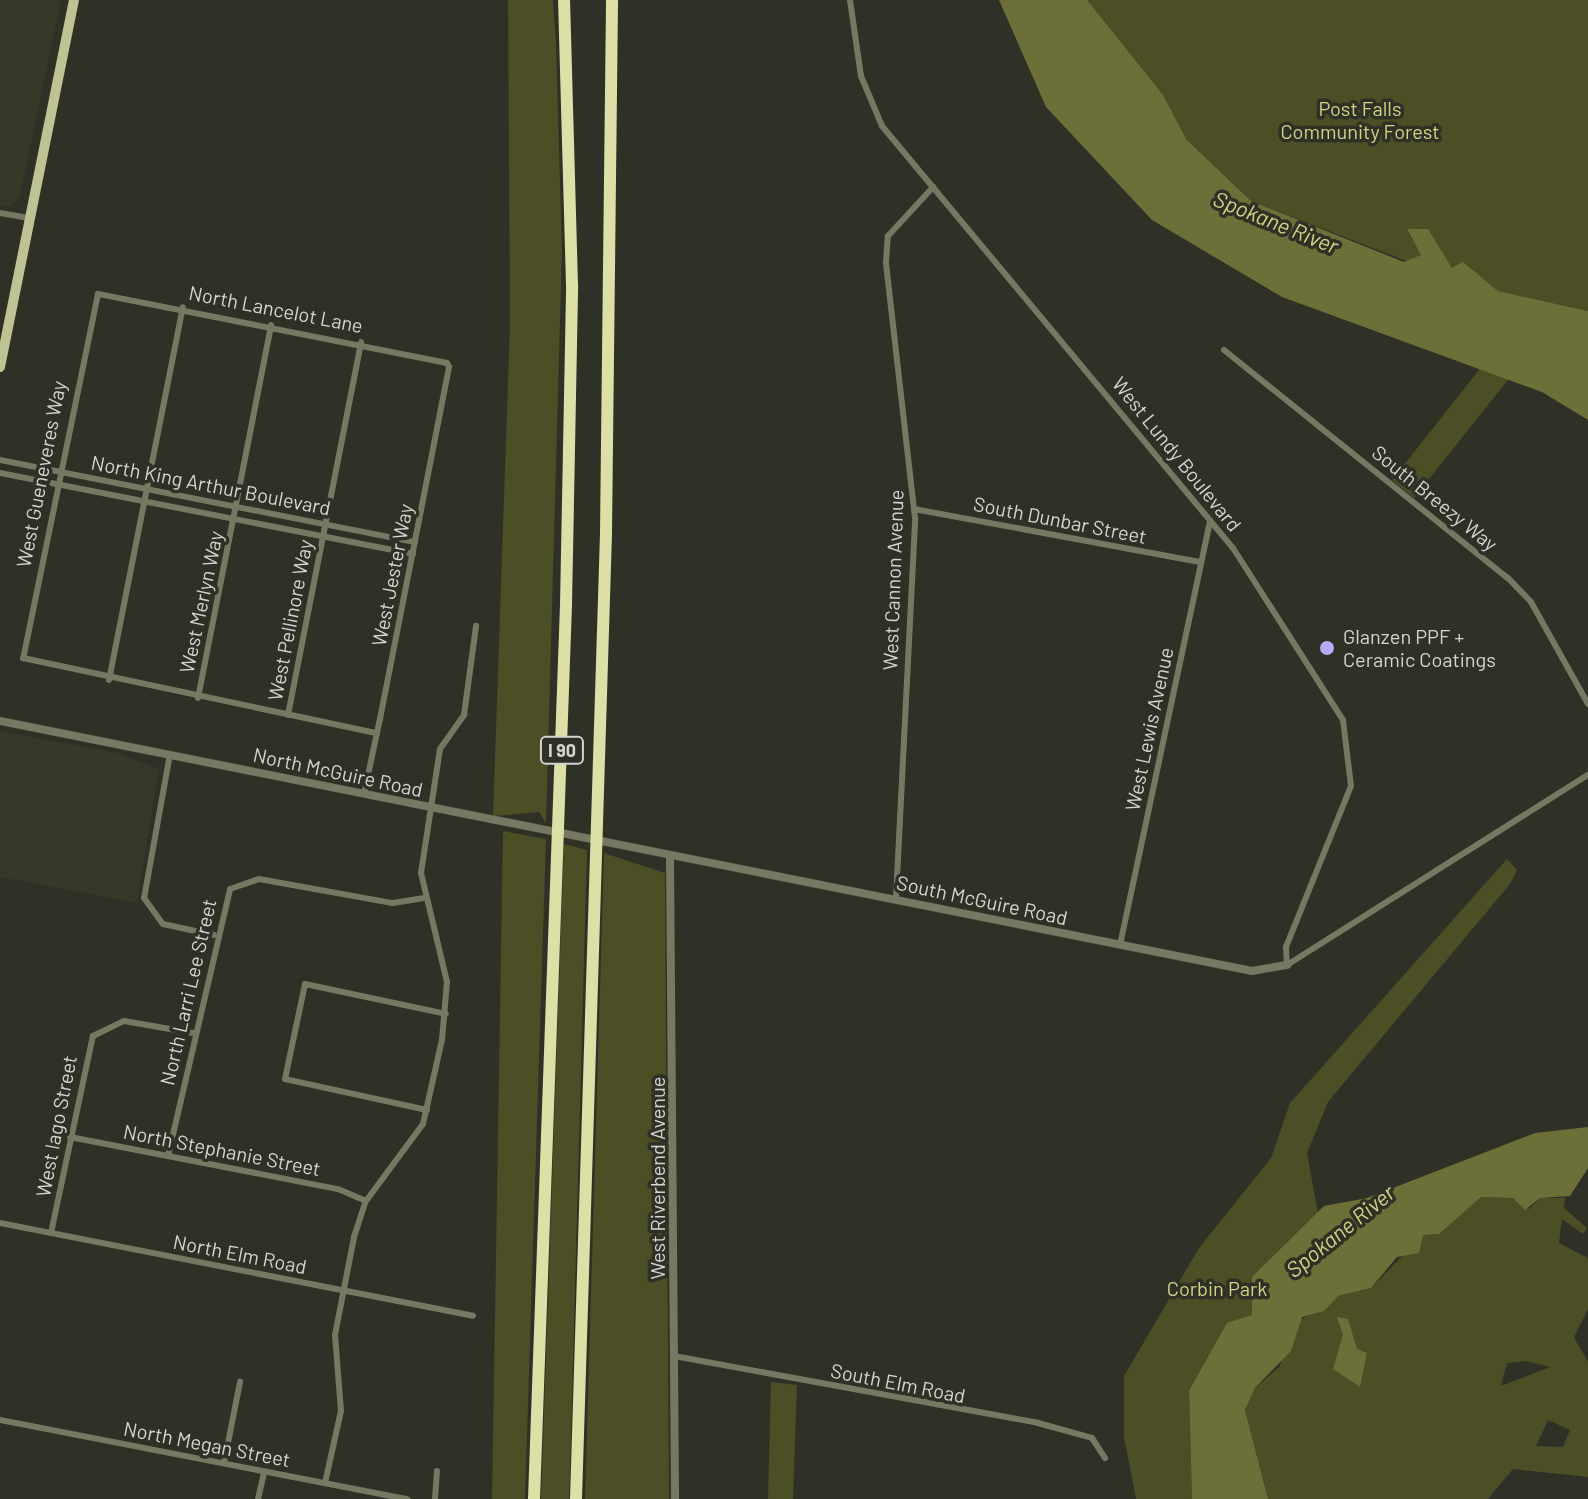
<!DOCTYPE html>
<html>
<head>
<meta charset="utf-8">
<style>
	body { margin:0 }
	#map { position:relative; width:1588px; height:1499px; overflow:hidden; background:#2f3026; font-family:Barlow,sans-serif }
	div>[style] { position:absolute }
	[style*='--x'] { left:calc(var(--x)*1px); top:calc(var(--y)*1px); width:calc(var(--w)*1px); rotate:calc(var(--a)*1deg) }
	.built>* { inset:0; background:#373828 }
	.green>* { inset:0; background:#4c4e25 }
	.water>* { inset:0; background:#6d6f39 }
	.minor>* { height:6px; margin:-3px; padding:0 3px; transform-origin:3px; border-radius:3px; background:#777862 }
	.tertiary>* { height:8px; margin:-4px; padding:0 4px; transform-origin:4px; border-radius:4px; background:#777862 }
	.primary>* { height:10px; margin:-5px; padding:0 5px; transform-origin:5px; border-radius:5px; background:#bfc293 }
	.motorway>* { height:12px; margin:-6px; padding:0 6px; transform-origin:6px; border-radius:6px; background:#dcdfa6 }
	.dots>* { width:22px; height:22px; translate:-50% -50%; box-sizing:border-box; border:4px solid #2f3026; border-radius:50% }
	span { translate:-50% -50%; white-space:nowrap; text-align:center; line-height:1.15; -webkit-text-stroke:7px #2f3026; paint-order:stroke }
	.shield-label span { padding:2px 6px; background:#2f3026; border:2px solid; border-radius:6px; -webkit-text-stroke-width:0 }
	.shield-label { font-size:18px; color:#d5d5cf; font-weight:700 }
	.park-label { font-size:20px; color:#d1d482 }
	.street-label { font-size:20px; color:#d5d5cf }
	.poi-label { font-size:20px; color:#d5d5cf }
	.left { translate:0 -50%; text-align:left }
	.water-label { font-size:22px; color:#d0d482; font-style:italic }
</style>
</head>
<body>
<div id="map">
	<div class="built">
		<div style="clip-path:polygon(0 0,61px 0,20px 196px,10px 207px,0 205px)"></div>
		<div style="clip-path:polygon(0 731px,118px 753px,159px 769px,137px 903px,0 877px)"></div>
	</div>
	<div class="green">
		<div style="clip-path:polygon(508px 0,553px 0,556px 44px,562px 250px,546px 823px,539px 812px,493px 816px,510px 323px)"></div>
		<div style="clip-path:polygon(1087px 0,1588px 0,1588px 311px,1498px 291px,1463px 263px,1452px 268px,1439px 249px,1407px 230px,1421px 254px,1414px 264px,1251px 201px,1186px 139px)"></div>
		<div style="clip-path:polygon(1486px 361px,1515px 371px,1414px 498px,1392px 480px)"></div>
		<div style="clip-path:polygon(503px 831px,546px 839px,525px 1499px,492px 1499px)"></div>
		<div style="clip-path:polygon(564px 844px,587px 850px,570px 1471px,569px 1499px,541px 1499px)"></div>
		<div style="clip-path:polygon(604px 853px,665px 873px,669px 1499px,585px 1499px)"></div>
		<div style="clip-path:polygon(1507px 859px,1517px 870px,1510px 884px,1328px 1102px,1307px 1153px,1318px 1213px,1252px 1315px,1189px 1391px,1192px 1499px,1136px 1499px,1124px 1437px,1124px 1376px,1199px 1248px,1271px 1158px,1290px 1103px)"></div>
		<div style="clip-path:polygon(evenodd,1481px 1197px,1513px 1198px,1529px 1209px,1540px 1198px,1565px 1198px,1564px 1208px,1587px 1228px,1583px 1234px,1562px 1219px,1559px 1243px,1588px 1258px,1588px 1309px,1574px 1337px,1588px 1362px,1588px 1477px,1513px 1469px,1488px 1499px,1268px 1499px,1245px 1410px,1255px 1388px,1279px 1367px,1297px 1322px,1338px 1296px,1371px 1288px,1423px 1235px,1439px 1234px,1481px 1197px,1526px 1361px,1550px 1367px,1501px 1386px,1507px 1363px,1526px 1361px,1481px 1197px,1548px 1420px,1570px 1430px,1563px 1447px,1536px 1446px,1548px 1420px)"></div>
		<div style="clip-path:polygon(771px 1382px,797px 1385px,793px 1499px,768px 1499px)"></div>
	</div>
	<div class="water">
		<div style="clip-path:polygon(999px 0,1087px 0,1163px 95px,1186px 139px,1251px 201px,1404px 262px,1421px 255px,1407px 229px,1428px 229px,1452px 268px,1463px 262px,1498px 291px,1588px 311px,1588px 420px,1542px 392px,1282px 297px,1152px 220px,1046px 107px)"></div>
		<div style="clip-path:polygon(1588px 1127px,1588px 1168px,1570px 1196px,1540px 1198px,1525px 1210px,1513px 1198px,1481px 1197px,1439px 1234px,1423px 1235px,1419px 1253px,1397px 1257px,1371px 1288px,1338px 1296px,1324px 1311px,1302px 1317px,1291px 1351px,1255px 1388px,1245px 1410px,1268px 1499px,1192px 1499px,1189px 1391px,1227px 1323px,1252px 1315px,1252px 1277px,1324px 1206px,1367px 1198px,1535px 1133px)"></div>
		<div style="clip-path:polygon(1337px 1317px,1348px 1319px,1357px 1349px,1367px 1353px,1360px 1387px,1333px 1369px,1343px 1335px)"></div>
	</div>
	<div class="minor">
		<div style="--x:850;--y:0;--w:77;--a:81.8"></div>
		<div style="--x:861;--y:76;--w:54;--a:67.2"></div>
		<div style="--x:882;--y:126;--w:549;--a:50.25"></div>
		<div style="--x:1233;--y:548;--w:204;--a:57.4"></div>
		<div style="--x:1343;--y:720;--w:66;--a:83.1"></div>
		<div style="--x:1351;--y:786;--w:174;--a:112"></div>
		<div style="--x:1286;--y:947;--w:18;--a:87"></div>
		<div style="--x:1287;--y:965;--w:356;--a:-32.3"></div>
		<div style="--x:0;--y:213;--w:29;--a:10"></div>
		<div style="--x:1224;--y:350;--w:364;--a:38.8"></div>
		<div style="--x:1508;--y:578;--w:33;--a:46"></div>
		<div style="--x:1531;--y:602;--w:117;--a:60.8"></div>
		<div style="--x:0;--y:460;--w:423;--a:11.2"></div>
		<div style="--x:0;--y:473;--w:421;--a:11.1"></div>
		<div style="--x:914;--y:509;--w:292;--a:10.5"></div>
		<div style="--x:109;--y:680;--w:380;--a:-78.8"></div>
		<div style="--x:198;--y:698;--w:380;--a:-78.9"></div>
		<div style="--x:288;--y:715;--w:380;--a:-78.9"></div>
		<div style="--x:170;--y:754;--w:146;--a:100.2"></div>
		<div style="--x:144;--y:898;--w:32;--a:54"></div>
		<div style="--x:163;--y:924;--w:52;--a:12.2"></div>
		<div style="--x:364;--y:794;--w:77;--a:-78"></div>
		<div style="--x:380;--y:719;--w:359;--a:-78.9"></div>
		<div style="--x:449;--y:367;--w:4;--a:-117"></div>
		<div style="--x:447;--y:363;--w:356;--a:-168.8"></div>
		<div style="--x:98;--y:294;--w:372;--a:101.6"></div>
		<div style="--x:23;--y:658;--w:362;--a:12"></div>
		<div style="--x:896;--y:898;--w:380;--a:-87.1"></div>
		<div style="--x:915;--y:518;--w:258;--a:-96.5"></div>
		<div style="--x:886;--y:262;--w:26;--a:-86"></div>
		<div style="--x:888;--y:236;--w:67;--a:-47.4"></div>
		<div style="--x:1120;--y:945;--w:434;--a:-78"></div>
		<div style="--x:427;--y:1110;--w:145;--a:-167.7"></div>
		<div style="--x:285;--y:1079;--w:97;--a:-78.1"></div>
		<div style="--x:305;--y:984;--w:144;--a:12"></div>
		<div style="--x:70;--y:1137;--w:273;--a:11"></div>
		<div style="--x:338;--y:1189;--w:30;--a:23"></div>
		<div style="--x:168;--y:1156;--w:274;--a:-76.9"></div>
		<div style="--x:230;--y:889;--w:31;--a:-19"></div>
		<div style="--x:259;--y:879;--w:136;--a:10.2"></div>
		<div style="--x:393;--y:903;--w:30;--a:-9"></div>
		<div style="--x:0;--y:1223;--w:482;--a:11.1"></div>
		<div style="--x:51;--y:1233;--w:201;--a:-78"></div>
		<div style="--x:93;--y:1036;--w:34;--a:-26"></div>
		<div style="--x:124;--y:1021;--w:70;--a:9.9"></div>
		<div style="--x:674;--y:1356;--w:370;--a:10.4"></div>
		<div style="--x:1038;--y:1423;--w:56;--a:15.5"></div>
		<div style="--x:1092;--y:1438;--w:24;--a:57"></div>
		<div style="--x:0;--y:1420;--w:415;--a:11"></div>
		<div style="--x:224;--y:1463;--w:83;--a:-78.8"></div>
		<div style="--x:325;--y:1483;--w:74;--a:-77.5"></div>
		<div style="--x:341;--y:1411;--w:76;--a:-94.5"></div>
		<div style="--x:335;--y:1335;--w:100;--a:-79"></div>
		<div style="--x:354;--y:1237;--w:38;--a:-72"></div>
		<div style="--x:366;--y:1201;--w:96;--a:-53.5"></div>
		<div style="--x:423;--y:1124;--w:86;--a:-77.3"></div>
		<div style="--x:442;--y:1040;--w:58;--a:-85.1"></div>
		<div style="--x:447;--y:982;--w:112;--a:-103.4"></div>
		<div style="--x:421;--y:873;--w:125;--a:-81.3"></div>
		<div style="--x:440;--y:749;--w:42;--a:-54.8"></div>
		<div style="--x:464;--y:715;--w:90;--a:-82.3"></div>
		<div style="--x:258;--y:1499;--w:28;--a:-77"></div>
		<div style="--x:435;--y:1499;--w:28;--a:-86"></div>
	</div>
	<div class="tertiary">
		<div style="--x:0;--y:721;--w:1277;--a:11.29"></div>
		<div style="--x:1252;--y:971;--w:36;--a:-10"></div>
		<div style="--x:670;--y:857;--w:642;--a:89.55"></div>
	</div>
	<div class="primary">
		<div style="--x:0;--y:367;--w:374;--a:-78.6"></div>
	</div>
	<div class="motorway">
		<div style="--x:534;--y:1499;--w:895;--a:-87.95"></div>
		<div style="--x:566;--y:605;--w:320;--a:-88.9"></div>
		<div style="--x:572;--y:285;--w:285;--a:-91.6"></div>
		<div style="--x:576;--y:1499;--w:967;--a:-88.22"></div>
		<div style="--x:606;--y:532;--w:532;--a:-89.35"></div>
	</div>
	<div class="dots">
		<div style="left:1327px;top:648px;background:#b7abf8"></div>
	</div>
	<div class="shield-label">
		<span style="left:562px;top:750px">I 90</span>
	</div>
	<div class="park-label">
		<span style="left:1360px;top:120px">Post Falls<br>Community Forest</span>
		<span style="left:1217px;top:1288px">Corbin Park</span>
	</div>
	<div class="street-label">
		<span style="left:276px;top:309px;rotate:11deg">North Lancelot Lane</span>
		<span style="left:1177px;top:454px;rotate:51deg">West Lundy Boulevard</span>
		<span style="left:41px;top:474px;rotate:-79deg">West Gueneveres Way</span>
		<span style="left:211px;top:485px;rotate:11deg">North King Arthur Boulevard</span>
		<span style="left:1435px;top:498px;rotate:39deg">South Breezy Way</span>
		<span style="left:1060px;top:520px;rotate:11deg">South Dunbar Street</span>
		<span style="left:392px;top:575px;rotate:-79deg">West Jester Way</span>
		<span style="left:893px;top:580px;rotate:-88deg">West Cannon Avenue</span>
		<span style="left:201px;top:602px;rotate:-78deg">West Merlyn Way</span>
		<span style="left:290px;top:620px;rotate:-79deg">West Pellinore Way</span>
		<span style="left:1149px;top:729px;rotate:-78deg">West Lewis Avenue</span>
		<span style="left:338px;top:772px;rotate:12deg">North McGuire Road</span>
		<span style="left:982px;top:900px;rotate:12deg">South McGuire Road</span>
		<span style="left:188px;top:992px;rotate:-77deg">North Larri Lee Street</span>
		<span style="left:56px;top:1126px;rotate:-79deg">West Iago Street</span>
		<span style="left:222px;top:1150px;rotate:11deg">North Stephanie Street</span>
		<span style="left:657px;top:1178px;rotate:-90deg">West Riverbend Avenue</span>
		<span style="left:240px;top:1254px;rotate:11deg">North Elm Road</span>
		<span style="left:898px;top:1383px;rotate:11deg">South Elm Road</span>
		<span style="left:207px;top:1444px;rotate:11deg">North Megan Street</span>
	</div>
	<div class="poi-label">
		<span class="left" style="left:1343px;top:648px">Glanzen PPF +<br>Ceramic Coatings</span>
	</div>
	<div class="water-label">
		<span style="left:1276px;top:222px;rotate:22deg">Spokane River</span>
		<span style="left:1340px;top:1231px;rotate:-39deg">Spokane River</span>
	</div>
</div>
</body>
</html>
